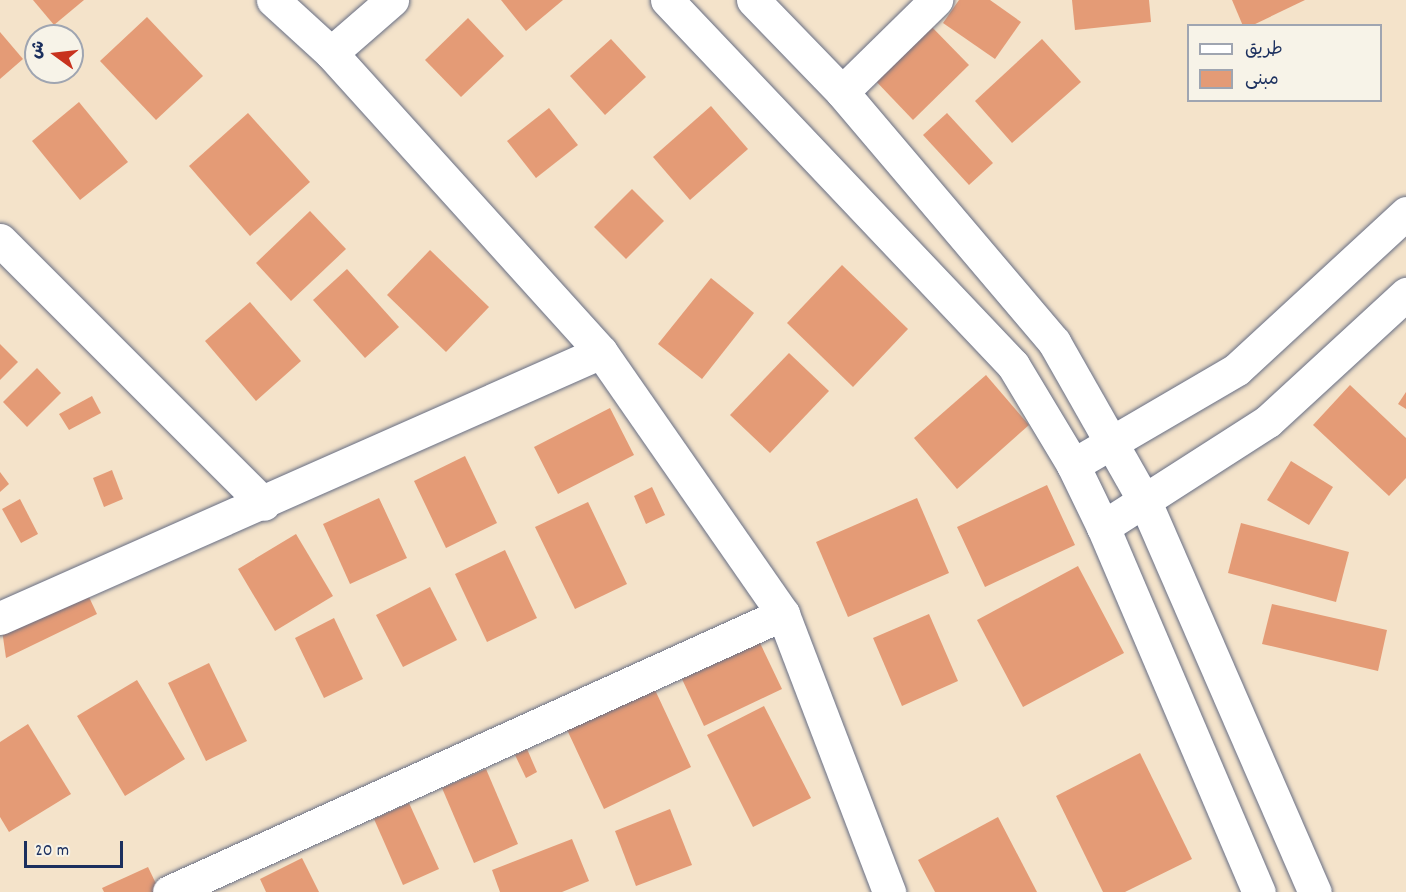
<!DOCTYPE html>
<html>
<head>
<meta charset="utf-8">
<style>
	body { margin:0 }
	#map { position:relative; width:1406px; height:892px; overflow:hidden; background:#f4e3ca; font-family:Dekko,"Playpen Sans Arabic",sans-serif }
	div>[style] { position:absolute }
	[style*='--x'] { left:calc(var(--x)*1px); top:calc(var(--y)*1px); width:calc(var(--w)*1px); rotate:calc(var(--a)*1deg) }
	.building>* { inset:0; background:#e49b76 }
	.roads { filter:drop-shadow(0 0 2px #676e84) drop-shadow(0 0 2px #676e84) }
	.minor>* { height:33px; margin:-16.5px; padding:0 16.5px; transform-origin:16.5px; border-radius:16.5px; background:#fff }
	span { translate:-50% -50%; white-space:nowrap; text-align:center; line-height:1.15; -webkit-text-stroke:6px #f7f3e8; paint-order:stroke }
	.legend { position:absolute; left:1187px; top:24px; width:195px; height:78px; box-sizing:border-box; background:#f7f3e8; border:2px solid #9fa5b1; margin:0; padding:8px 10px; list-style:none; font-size:18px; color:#1b2f5e }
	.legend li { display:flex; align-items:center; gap:12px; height:30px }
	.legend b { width:30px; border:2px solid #9fa5b1 }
	.north { position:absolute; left:24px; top:24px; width:60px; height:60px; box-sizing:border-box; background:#f7f3e8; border:2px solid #9fa5b1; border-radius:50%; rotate:285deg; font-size:16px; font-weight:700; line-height:24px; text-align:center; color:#1b2f5e }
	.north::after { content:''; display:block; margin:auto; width:21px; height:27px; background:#c8321e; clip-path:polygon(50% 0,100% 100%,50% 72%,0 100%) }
	.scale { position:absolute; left:24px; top:841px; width:99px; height:27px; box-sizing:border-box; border:3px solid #1b2f5e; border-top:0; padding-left:8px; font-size:18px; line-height:21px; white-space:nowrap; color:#1b2f5e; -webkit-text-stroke:4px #f7f3e8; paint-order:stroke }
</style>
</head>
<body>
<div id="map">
	<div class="building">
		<div style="clip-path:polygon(33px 0,84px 0,54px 25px)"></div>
		<div style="clip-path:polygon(501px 0,563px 0,526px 31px)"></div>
		<div style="clip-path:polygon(959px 0,990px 0,1021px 22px,995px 59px,943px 23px)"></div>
		<div style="clip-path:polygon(1072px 0,1149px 0,1151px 22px,1075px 30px)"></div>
		<div style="clip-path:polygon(1232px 0,1305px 0,1251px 26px,1243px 26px)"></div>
		<div style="clip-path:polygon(147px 17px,203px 76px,156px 120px,100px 61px)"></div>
		<div style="clip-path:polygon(468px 18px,504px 56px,461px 97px,425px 60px)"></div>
		<div style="clip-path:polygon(926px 21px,969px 65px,913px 120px,871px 76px)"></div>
		<div style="clip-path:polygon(0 32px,23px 59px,0 79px)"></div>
		<div style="clip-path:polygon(611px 39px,646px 77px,605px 115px,570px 76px)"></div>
		<div style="clip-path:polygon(1042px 39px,1081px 82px,1012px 143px,975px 101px)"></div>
		<div style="clip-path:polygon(79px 102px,128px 162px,80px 200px,32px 141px)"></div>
		<div style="clip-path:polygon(711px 106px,748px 149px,690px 200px,653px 157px)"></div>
		<div style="clip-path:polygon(549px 108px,578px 145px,536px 178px,507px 141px)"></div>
		<div style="clip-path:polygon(248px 113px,310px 182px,250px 236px,189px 166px)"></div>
		<div style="clip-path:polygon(947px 113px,993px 163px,969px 185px,923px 135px)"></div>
		<div style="clip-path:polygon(632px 189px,664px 221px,626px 259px,594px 227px)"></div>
		<div style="clip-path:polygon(310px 211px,346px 249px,291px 301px,256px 263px)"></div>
		<div style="clip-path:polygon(430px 250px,489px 307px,446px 352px,387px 295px)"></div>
		<div style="clip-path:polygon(842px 265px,908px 329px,853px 387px,787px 323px)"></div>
		<div style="clip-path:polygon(347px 269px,399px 327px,365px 358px,313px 300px)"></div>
		<div style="clip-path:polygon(711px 278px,754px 313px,702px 379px,658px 344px)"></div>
		<div style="clip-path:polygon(250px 302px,301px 361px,256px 401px,205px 341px)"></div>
		<div style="clip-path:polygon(0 344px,18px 362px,0 380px)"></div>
		<div style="clip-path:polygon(789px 353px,829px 391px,770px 453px,730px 415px)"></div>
		<div style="clip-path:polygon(37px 368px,61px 393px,27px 427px,3px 402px)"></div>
		<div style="clip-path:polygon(986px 375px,1029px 425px,957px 489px,914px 438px)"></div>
		<div style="clip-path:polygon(1350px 385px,1406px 438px,1406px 478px,1389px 496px,1313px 425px)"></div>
		<div style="clip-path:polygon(1406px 392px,1406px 409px,1398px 404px)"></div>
		<div style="clip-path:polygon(92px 396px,101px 413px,69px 430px,59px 414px)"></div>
		<div style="clip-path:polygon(610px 408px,634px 455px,558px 494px,534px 447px)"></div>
		<div style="clip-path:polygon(465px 456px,497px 523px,446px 548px,414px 481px)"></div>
		<div style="clip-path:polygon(1291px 461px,1333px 487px,1309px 525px,1267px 500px)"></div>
		<div style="clip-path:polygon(112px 470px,123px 499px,104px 507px,93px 478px)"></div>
		<div style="clip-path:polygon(0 472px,9px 484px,0 492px)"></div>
		<div style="clip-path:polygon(1047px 485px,1075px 545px,985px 587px,957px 527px)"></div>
		<div style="clip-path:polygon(652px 487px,665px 515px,646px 524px,634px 496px)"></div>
		<div style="clip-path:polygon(379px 498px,407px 558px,350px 584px,323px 524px)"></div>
		<div style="clip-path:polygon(917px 498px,949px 573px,848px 617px,816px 542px)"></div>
		<div style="clip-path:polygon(20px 499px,38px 534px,21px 543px,2px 509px)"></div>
		<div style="clip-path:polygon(588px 502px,627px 584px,575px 609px,535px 527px)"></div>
		<div style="clip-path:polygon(1241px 523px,1349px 552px,1336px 602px,1228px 573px)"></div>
		<div style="clip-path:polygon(296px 534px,333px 596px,275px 631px,238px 569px)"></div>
		<div style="clip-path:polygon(505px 550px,537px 618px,487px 642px,455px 574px)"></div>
		<div style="clip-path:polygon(1078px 566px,1124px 653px,1023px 707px,977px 620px)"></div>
		<div style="clip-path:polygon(80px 578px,97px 614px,6px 658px,0 616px)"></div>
		<div style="clip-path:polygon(430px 587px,457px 640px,403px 667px,376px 615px)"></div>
		<div style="clip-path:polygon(1272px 604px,1387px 630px,1378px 671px,1262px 644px)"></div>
		<div style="clip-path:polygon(929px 614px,958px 681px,902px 706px,873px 638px)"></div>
		<div style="clip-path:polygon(334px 618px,363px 679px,324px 698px,295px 638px)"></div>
		<div style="clip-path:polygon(760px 643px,782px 689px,704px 726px,682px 679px)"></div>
		<div style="clip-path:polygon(209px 663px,247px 741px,206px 761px,168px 683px)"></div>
		<div style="clip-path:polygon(649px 677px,691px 767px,604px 809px,562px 719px)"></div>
		<div style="clip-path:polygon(137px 680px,185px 759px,125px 796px,77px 716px)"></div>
		<div style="clip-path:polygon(764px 706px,811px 798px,753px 827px,707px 735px)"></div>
		<div style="clip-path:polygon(28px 724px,71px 794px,9px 832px,0 817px,0 742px)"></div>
		<div style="clip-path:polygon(527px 749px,537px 772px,526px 778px,515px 755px)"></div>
		<div style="clip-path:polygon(1140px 753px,1192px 859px,1125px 892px,1103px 892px,1056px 796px)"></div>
		<div style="clip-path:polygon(486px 769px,518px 844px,474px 863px,442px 788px)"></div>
		<div style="clip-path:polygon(409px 803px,439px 869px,403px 885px,374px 819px)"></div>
		<div style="clip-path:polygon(670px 809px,692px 865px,636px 886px,615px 831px)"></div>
		<div style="clip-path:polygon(998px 817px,1037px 892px,935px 892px,918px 860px)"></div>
		<div style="clip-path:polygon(572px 839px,589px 881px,562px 892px,500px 892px,492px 870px)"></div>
		<div style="clip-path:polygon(302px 858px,319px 892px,266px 892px,260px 879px)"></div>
		<div style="clip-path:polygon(148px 867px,160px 892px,104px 892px,102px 888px)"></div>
	</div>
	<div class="roads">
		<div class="minor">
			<div style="--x:273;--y:0;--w:79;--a:42.4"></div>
			<div style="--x:331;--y:53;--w:403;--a:47.9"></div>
			<div style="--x:601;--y:352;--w:319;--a:55.2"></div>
			<div style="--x:783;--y:614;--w:298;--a:69.1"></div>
			<div style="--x:667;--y:0;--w:503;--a:46.53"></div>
			<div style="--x:1013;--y:365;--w:117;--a:59"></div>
			<div style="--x:1073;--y:465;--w:69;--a:64.2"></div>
			<div style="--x:1103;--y:527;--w:397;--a:66.9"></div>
			<div style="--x:753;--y:0;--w:128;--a:45.9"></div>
			<div style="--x:842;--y:92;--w:328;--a:49.7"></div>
			<div style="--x:1054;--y:342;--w:186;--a:60.4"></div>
			<div style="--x:1146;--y:504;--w:423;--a:66.5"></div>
			<div style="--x:331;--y:53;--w:81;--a:-41"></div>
			<div style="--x:842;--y:92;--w:132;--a:-44.4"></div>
			<div style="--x:0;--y:240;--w:373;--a:45"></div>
			<div style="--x:1073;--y:465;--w:190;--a:-30.3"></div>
			<div style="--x:1237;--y:369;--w:230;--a:-42.7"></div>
			<div style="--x:1103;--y:527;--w:196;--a:-32.7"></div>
			<div style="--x:1268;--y:421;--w:188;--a:-42.6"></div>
			<div style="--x:0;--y:618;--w:657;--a:-23.87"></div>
			<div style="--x:169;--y:892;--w:674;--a:-24.36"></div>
		</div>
	</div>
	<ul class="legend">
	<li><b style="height:8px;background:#fff"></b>طريق</li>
	<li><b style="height:16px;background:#e49b76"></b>مبنى</li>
	</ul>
	<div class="north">ش</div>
	<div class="scale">20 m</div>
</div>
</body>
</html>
